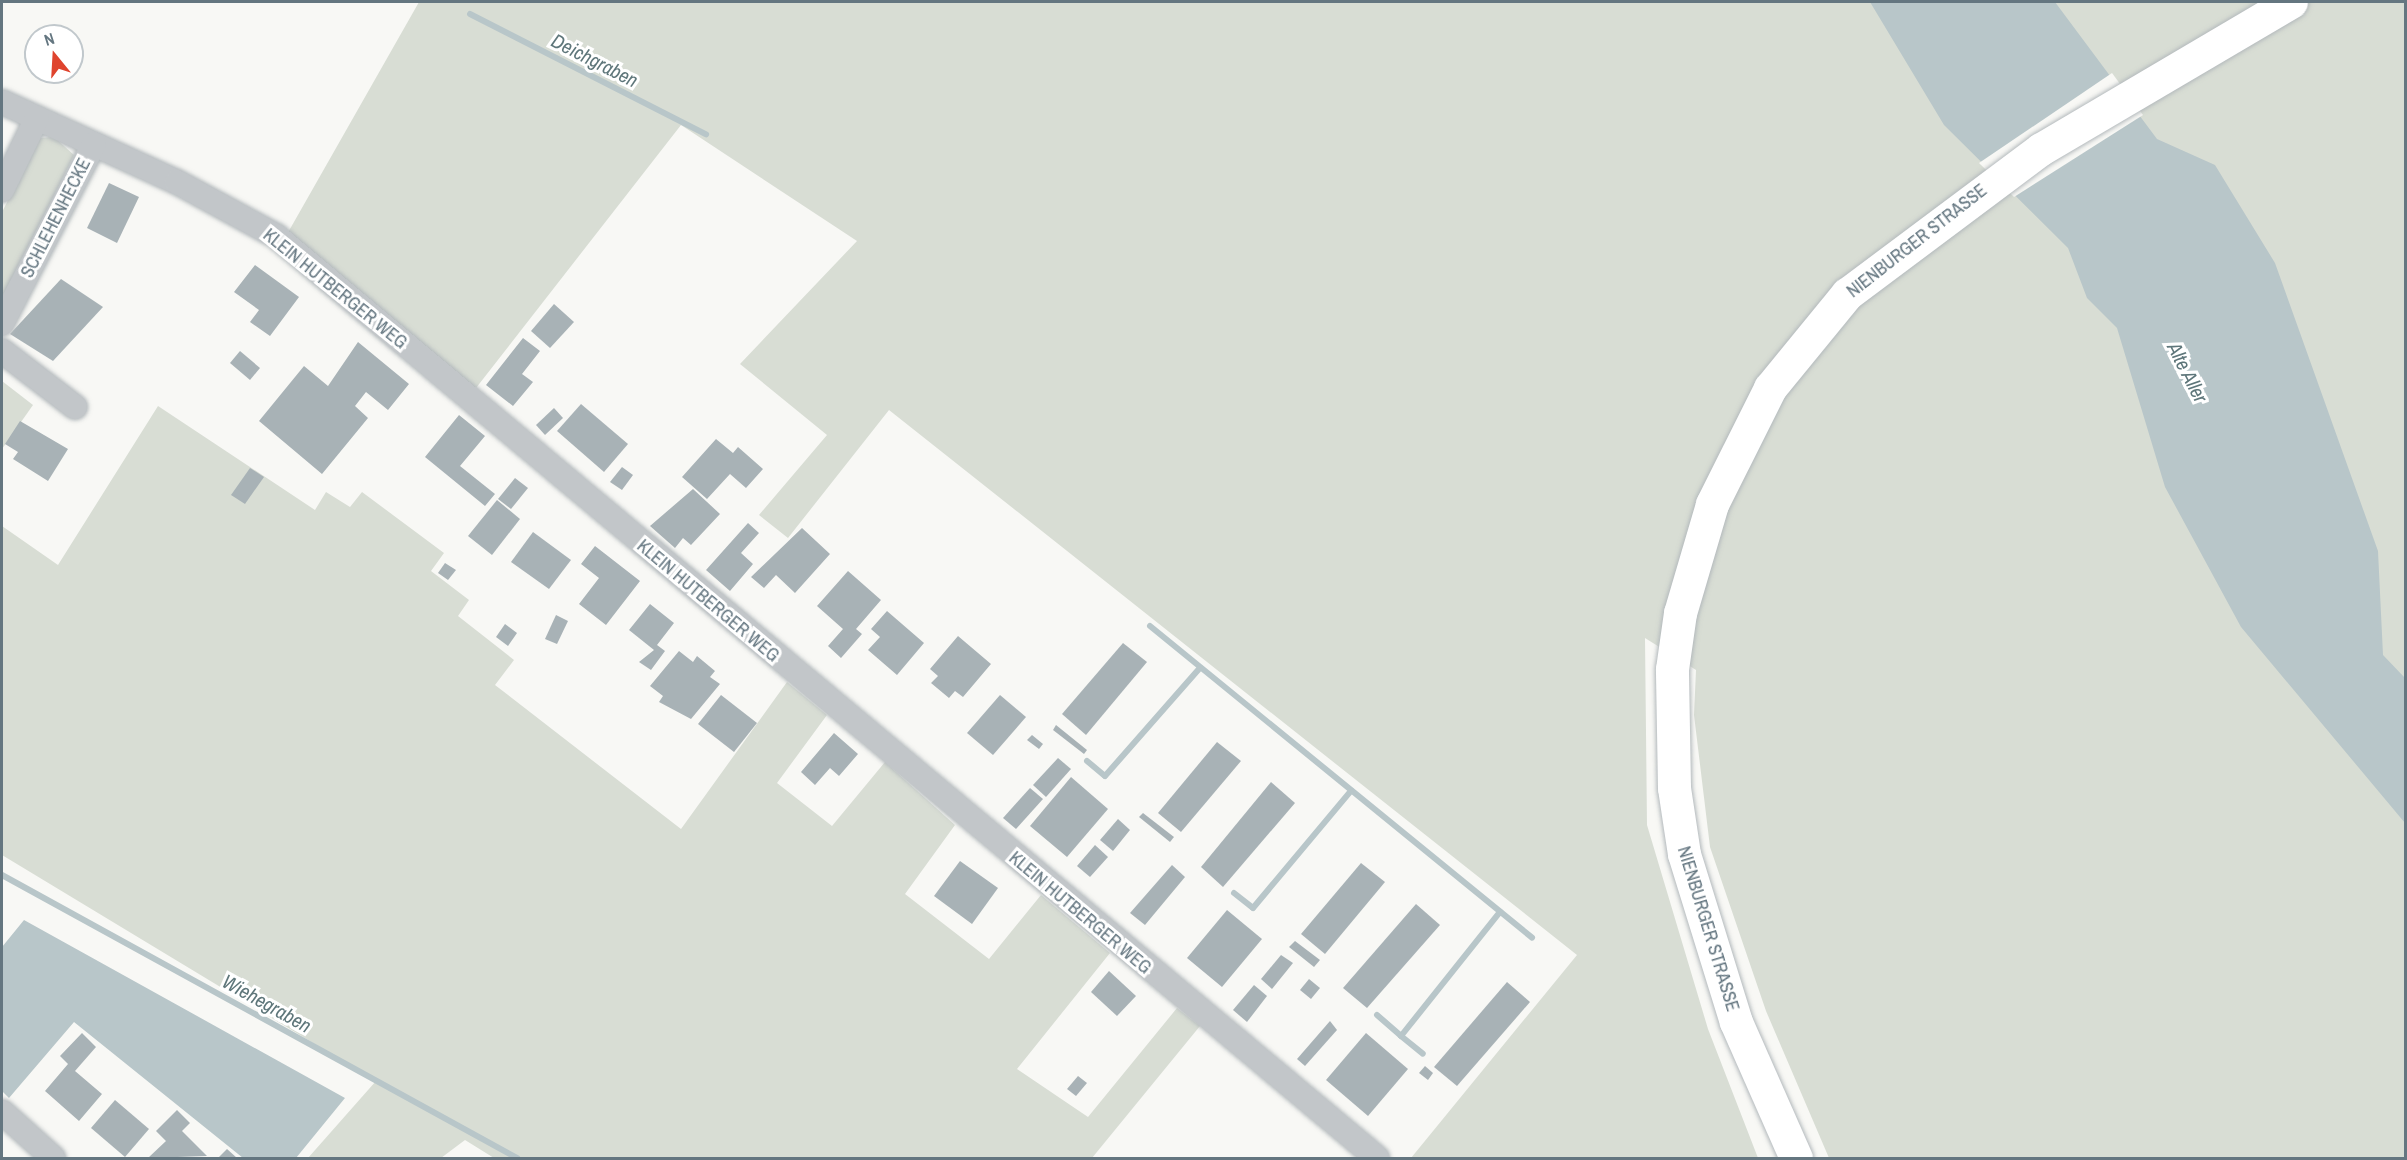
<!DOCTYPE html>
<html>
<head>
<meta charset="utf-8">
<style>
	body { margin:0 }
	#map { position:relative; width:2407px; height:1160px; overflow:hidden; background:#f8f8f5; font-family:"Archivo Narrow",sans-serif }
	div>[style] { position:absolute }
	[style*='--x'] { left:calc(var(--x)*1px); top:calc(var(--y)*1px); width:calc(var(--w)*1px); rotate:calc(var(--a)*1deg) }
	.green>* { inset:0; background:#d8ddd4 }
	.water>* { inset:0; background:#b8c6c9 }
	.pier>* { inset:0; background:#f8f8f5 }
	.stream>* { height:6px; margin:-3px; padding:0 3px; transform-origin:3px; border-radius:3px; background:#b8c6c9 }
	.building>* { inset:0; background:#a8b2b6 }
	.roads { filter:drop-shadow(0 0 2px #b3b9bc) drop-shadow(0 0 2px #b3b9bc) }
	.minor>* { height:24px; margin:-12px; padding:0 12px; transform-origin:12px; border-radius:12px; background:#c2c6c9 }
	.primary>* { height:33px; margin:-16.5px; padding:0 16.5px; transform-origin:16.5px; border-radius:16.5px; background:#fff }
	span { translate:-50% -50%; white-space:nowrap; text-align:center; line-height:1.15; -webkit-text-stroke:6px #fff; paint-order:stroke }
	.street-label { font-size:18px; color:#647680 }
	.water-label { font-size:20px; color:#5e767a; font-style:italic }
	.frame { position:absolute; inset:0; border:3px solid #647680; pointer-events:none }
	.north { position:absolute; left:24px; top:24px; width:60px; height:60px; box-sizing:border-box; background:#fff; border:2px solid #c1c8cc; border-radius:50%; rotate:342deg; font-size:16px; font-weight:700; line-height:24px; text-align:center; color:#647680 }
	.north::after { content:''; display:block; margin:auto; width:21px; height:27px; background:#df442e; clip-path:polygon(50% 0,100% 100%,50% 72%,0 100%) }
</style>
</head>
<body>
<div id="map">
	<div class="green">
		<div style="clip-path:polygon(419px 2px,2405px 2px,2405px 1158px,1829px 1158px,1766px 1011px,1710px 847px,1694px 715px,1696px 670px,1645px 638px,1647px 825px,1708px 1029px,1758px 1158px,1411px 1158px,1577px 955px,889px 410px,788px 538px,759px 515px,827px 435px,740px 364px,857px 241px,681px 125px,469px 397px,286px 236px)"></div>
		<div style="clip-path:polygon(54px 137px,74px 155px,2px 300px,2px 212px,40px 138px)"></div>
		<div style="clip-path:polygon(2px 381px,33px 405px,2px 449px)"></div>
		<div style="clip-path:polygon(158px 406px,315px 510px,326px 492px,350px 507px,362px 492px,444px 553px,431px 571px,469px 600px,458px 616px,514px 660px,495px 685px,681px 829px,787px 682px,827px 715px,777px 783px,832px 826px,885px 762px,955px 825px,905px 894px,989px 959px,1041px 895px,1110px 953px,1017px 1069px,1088px 1117px,1177px 1008px,1200px 1026px,1092px 1158px,494px 1158px,465px 1140px,441px 1158px,308px 1158px,376px 1081px,2px 855px,2px 526px,58px 565px)"></div>
	</div>
	<div class="water">
		<div style="clip-path:polygon(1870px 2px,2055px 2px,2157px 139px,2215px 165px,2275px 263px,2378px 551px,2383px 655px,2405px 678px,2405px 823px,2241px 627px,2165px 487px,2117px 328px,2087px 298px,2068px 248px,1944px 125px)"></div>
		<div style="clip-path:polygon(24px 920px,345px 1098px,296px 1158px,243px 1158px,74px 1022px,9px 1098px,2px 1091px,2px 947px)"></div>
	</div>
	<div class="pier">
		<div style="clip-path:polygon(2112px 73px,2143px 115px,2014px 197px,1979px 163px)"></div>
	</div>
	<div class="stream">
		<div style="--x:470;--y:14;--w:265;--a:27"></div>
		<div style="--x:1150;--y:626;--w:493;--a:39.2"></div>
		<div style="--x:1087;--y:761;--w:23;--a:40"></div>
		<div style="--x:1105;--y:776;--w:144;--a:-48.7"></div>
		<div style="--x:2;--y:875;--w:588;--a:28.79"></div>
		<div style="--x:1234;--y:893;--w:24;--a:38"></div>
		<div style="--x:1253;--y:908;--w:153;--a:-50.1"></div>
		<div style="--x:1377;--y:1015;--w:32;--a:41"></div>
		<div style="--x:1401;--y:1036;--w:159;--a:-51.4"></div>
		<div style="--x:1401;--y:1036;--w:28;--a:39"></div>
	</div>
	<div class="building">
		<div style="clip-path:polygon(109px 183px,139px 197px,117px 243px,87px 228px)"></div>
		<div style="clip-path:polygon(255px 265px,299px 297px,270px 336px,250px 322px,259px 310px,234px 292px)"></div>
		<div style="clip-path:polygon(61px 279px,103px 307px,53px 361px,10px 334px)"></div>
		<div style="clip-path:polygon(554px 304px,574px 322px,550px 348px,531px 331px)"></div>
		<div style="clip-path:polygon(523px 338px,540px 351px,522px 374px,533px 382px,513px 406px,486px 385px)"></div>
		<div style="clip-path:polygon(358px 342px,409px 384px,388px 410px,366px 392px,355px 406px,368px 418px,322px 474px,259px 421px,304px 366px,328px 386px)"></div>
		<div style="clip-path:polygon(240px 351px,260px 368px,250px 380px,230px 363px)"></div>
		<div style="clip-path:polygon(581px 404px,628px 444px,604px 472px,557px 431px)"></div>
		<div style="clip-path:polygon(554px 408px,563px 418px,545px 435px,536px 425px)"></div>
		<div style="clip-path:polygon(459px 415px,485px 436px,460px 466px,495px 494px,485px 506px,425px 457px)"></div>
		<div style="clip-path:polygon(20px 421px,68px 449px,48px 481px,13px 459px,18px 452px,5px 444px)"></div>
		<div style="clip-path:polygon(716px 439px,733px 453px,738px 447px,763px 469px,746px 488px,730px 474px,707px 499px,682px 477px)"></div>
		<div style="clip-path:polygon(622px 467px,633px 475px,622px 490px,610px 482px)"></div>
		<div style="clip-path:polygon(250px 468px,264px 477px,245px 504px,231px 495px)"></div>
		<div style="clip-path:polygon(515px 478px,528px 488px,511px 509px,498px 499px)"></div>
		<div style="clip-path:polygon(693px 489px,720px 514px,691px 545px,683px 538px,675px 548px,650px 526px)"></div>
		<div style="clip-path:polygon(497px 500px,520px 519px,492px 555px,468px 536px)"></div>
		<div style="clip-path:polygon(748px 523px,759px 533px,741px 553px,753px 564px,730px 591px,706px 570px)"></div>
		<div style="clip-path:polygon(802px 528px,830px 554px,795px 593px,776px 575px,764px 588px,751px 577px)"></div>
		<div style="clip-path:polygon(533px 532px,571px 560px,549px 589px,511px 562px)"></div>
		<div style="clip-path:polygon(595px 546px,640px 581px,606px 625px,579px 604px,599px 578px,581px 564px)"></div>
		<div style="clip-path:polygon(445px 563px,456px 570px,448px 580px,438px 573px)"></div>
		<div style="clip-path:polygon(848px 571px,881px 600px,856px 629px,862px 634px,841px 658px,828px 646px,843px 629px,817px 606px)"></div>
		<div style="clip-path:polygon(650px 604px,674px 623px,657px 645px,665px 651px,651px 670px,639px 662px,654px 650px,629px 630px)"></div>
		<div style="clip-path:polygon(887px 611px,924px 643px,897px 675px,868px 650px,880px 637px,871px 629px)"></div>
		<div style="clip-path:polygon(556px 615px,568px 621px,557px 644px,545px 639px)"></div>
		<div style="clip-path:polygon(505px 624px,517px 633px,508px 646px,496px 637px)"></div>
		<div style="clip-path:polygon(958px 636px,991px 664px,963px 697px,955px 691px,949px 698px,931px 683px,938px 676px,930px 669px)"></div>
		<div style="clip-path:polygon(1123px 643px,1147px 662px,1086px 735px,1062px 714px)"></div>
		<div style="clip-path:polygon(679px 651px,693px 662px,697px 656px,715px 671px,710px 677px,720px 684px,691px 719px,659px 702px,663px 696px,650px 686px)"></div>
		<div style="clip-path:polygon(721px 695px,757px 723px,734px 752px,698px 724px)"></div>
		<div style="clip-path:polygon(1000px 695px,1026px 717px,993px 755px,967px 733px)"></div>
		<div style="clip-path:polygon(1056px 725px,1087px 750px,1084px 754px,1053px 730px)"></div>
		<div style="clip-path:polygon(834px 733px,858px 754px,839px 776px,830px 768px,815px 785px,801px 772px)"></div>
		<div style="clip-path:polygon(1032px 735px,1043px 744px,1039px 749px,1027px 740px)"></div>
		<div style="clip-path:polygon(1217px 742px,1241px 761px,1181px 832px,1158px 813px)"></div>
		<div style="clip-path:polygon(1058px 758px,1071px 769px,1046px 797px,1033px 785px)"></div>
		<div style="clip-path:polygon(1071px 777px,1108px 809px,1067px 857px,1030px 826px)"></div>
		<div style="clip-path:polygon(1271px 782px,1295px 803px,1223px 887px,1201px 867px)"></div>
		<div style="clip-path:polygon(1030px 788px,1043px 799px,1016px 829px,1003px 818px)"></div>
		<div style="clip-path:polygon(1143px 813px,1174px 837px,1170px 842px,1139px 817px)"></div>
		<div style="clip-path:polygon(1118px 819px,1130px 830px,1113px 851px,1100px 840px)"></div>
		<div style="clip-path:polygon(1095px 845px,1108px 857px,1090px 877px,1077px 866px)"></div>
		<div style="clip-path:polygon(960px 861px,998px 888px,972px 924px,934px 896px)"></div>
		<div style="clip-path:polygon(1361px 863px,1385px 882px,1325px 954px,1301px 934px)"></div>
		<div style="clip-path:polygon(1172px 865px,1185px 877px,1145px 925px,1130px 913px)"></div>
		<div style="clip-path:polygon(1416px 904px,1440px 925px,1367px 1008px,1343px 988px)"></div>
		<div style="clip-path:polygon(1227px 910px,1262px 939px,1222px 987px,1187px 958px)"></div>
		<div style="clip-path:polygon(1295px 941px,1320px 960px,1314px 967px,1289px 947px)"></div>
		<div style="clip-path:polygon(1281px 955px,1293px 963px,1272px 989px,1261px 979px)"></div>
		<div style="clip-path:polygon(1109px 971px,1136px 996px,1117px 1016px,1091px 992px)"></div>
		<div style="clip-path:polygon(1309px 979px,1320px 988px,1311px 999px,1300px 990px)"></div>
		<div style="clip-path:polygon(1507px 982px,1530px 1002px,1457px 1086px,1434px 1067px)"></div>
		<div style="clip-path:polygon(1254px 985px,1267px 996px,1247px 1022px,1233px 1010px)"></div>
		<div style="clip-path:polygon(1330px 1021px,1337px 1030px,1305px 1066px,1297px 1059px)"></div>
		<div style="clip-path:polygon(82px 1033px,96px 1047px,75px 1071px,102px 1094px,79px 1121px,45px 1091px,68px 1064px,60px 1056px)"></div>
		<div style="clip-path:polygon(1366px 1033px,1408px 1069px,1368px 1116px,1326px 1080px)"></div>
		<div style="clip-path:polygon(1425px 1066px,1433px 1073px,1428px 1080px,1419px 1073px)"></div>
		<div style="clip-path:polygon(1078px 1076px,1087px 1083px,1076px 1096px,1067px 1089px)"></div>
		<div style="clip-path:polygon(115px 1100px,149px 1129px,125px 1157px,91px 1128px)"></div>
		<div style="clip-path:polygon(177px 1110px,190px 1123px,182px 1131px,207px 1156px,148px 1158px,166px 1141px,156px 1131px)"></div>
		<div style="clip-path:polygon(227px 1149px,237px 1158px,218px 1158px)"></div>
	</div>
	<div class="roads">
		<div class="minor">
			<div style="--x:2;--y:102;--w:192;--a:24.6"></div>
			<div style="--x:177;--y:182;--w:113;--a:28.6"></div>
			<div style="--x:276;--y:236;--w:1436;--a:39.94"></div>
			<div style="--x:2;--y:190;--w:80;--a:-64.1"></div>
			<div style="--x:2;--y:323;--w:201;--a:-62.8"></div>
			<div style="--x:2;--y:351;--w:92;--a:37.5"></div>
			<div style="--x:2;--y:1112;--w:69;--a:42"></div>
		</div>
		<div class="primary">
			<div style="--x:1796;--y:1158;--w:149;--a:-113.8"></div>
			<div style="--x:1736;--y:1022;--w:176;--a:-107.2"></div>
			<div style="--x:1684;--y:854;--w:67;--a:-98.6"></div>
			<div style="--x:1674;--y:788;--w:119;--a:-91"></div>
			<div style="--x:1672;--y:669;--w:57;--a:-81.9"></div>
			<div style="--x:1680;--y:613;--w:114;--a:-73.6"></div>
			<div style="--x:1712;--y:504;--w:130;--a:-63.4"></div>
			<div style="--x:1770;--y:388;--w:122;--a:-50.7"></div>
			<div style="--x:1847;--y:294;--w:242;--a:-36.8"></div>
			<div style="--x:2041;--y:149;--w:290;--a:-30.5"></div>
		</div>
	</div>
	<div class="street-label">
		<span style="left:56px;top:218px;rotate:-63deg">SCHLEHENHECKE</span>
		<span style="left:1917px;top:241px;rotate:-38deg">NIENBURGER STRASSE</span>
		<span style="left:335px;top:289px;rotate:39deg">KLEIN HUTBERGER WEG</span>
		<span style="left:708px;top:601px;rotate:40deg">KLEIN HUTBERGER WEG</span>
		<span style="left:1080px;top:913px;rotate:40deg">KLEIN HUTBERGER WEG</span>
		<span style="left:1708px;top:929px;rotate:73deg">NIENBURGER STRASSE</span>
	</div>
	<div class="water-label">
		<span style="left:595px;top:60px;rotate:27deg">Deichgraben</span>
		<span style="left:2188px;top:372px;rotate:63deg">Alte Aller</span>
		<span style="left:267px;top:1003px;rotate:29deg">Wiehegraben</span>
	</div>
	<div class="frame"></div>
	<div class="north">N</div>
</div>
</body>
</html>
